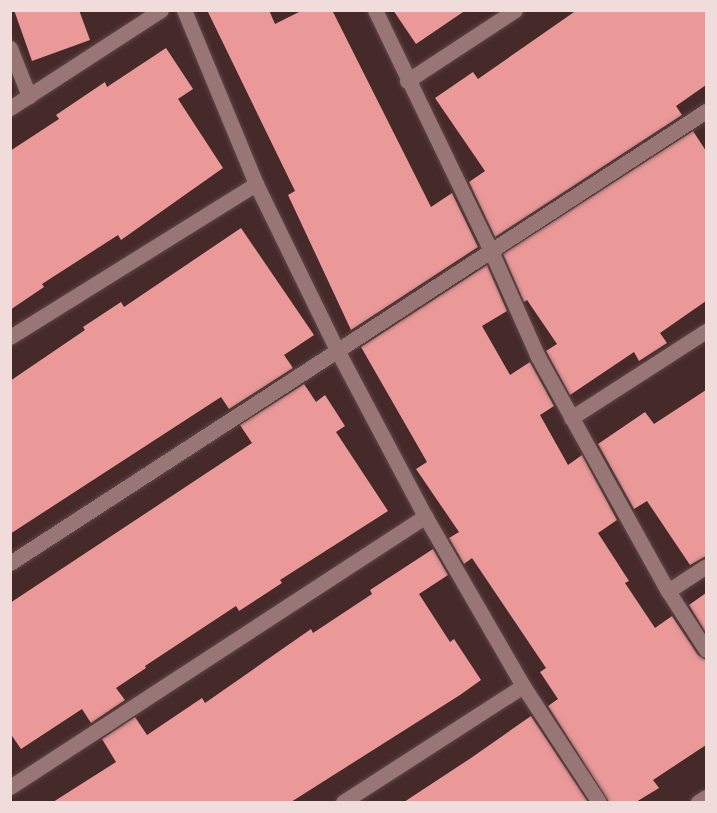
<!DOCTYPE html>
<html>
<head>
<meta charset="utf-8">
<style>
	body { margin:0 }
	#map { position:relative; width:717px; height:813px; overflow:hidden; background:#462929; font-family:Lato,sans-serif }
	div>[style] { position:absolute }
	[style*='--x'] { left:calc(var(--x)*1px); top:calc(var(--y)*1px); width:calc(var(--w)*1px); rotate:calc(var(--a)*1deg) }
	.building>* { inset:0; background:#ea9998 }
	.roads { filter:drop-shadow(0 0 2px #5e4646) drop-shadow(0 0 2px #5e4646) }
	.street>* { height:15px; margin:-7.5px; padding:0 7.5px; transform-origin:7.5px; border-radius:7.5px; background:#987675 }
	span { translate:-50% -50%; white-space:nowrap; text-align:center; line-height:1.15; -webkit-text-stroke:6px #3b201f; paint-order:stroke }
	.frame { position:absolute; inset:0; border:12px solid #f0dcdb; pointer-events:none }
</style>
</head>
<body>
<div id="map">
	<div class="building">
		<div style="clip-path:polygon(14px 10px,79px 10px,90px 40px,32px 61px)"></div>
		<div style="clip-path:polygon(207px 10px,269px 10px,275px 24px,303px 10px,332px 10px,431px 207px,452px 193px,478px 247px,351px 330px,288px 195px,295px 191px)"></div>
		<div style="clip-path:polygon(393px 10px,466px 10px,416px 44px)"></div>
		<div style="clip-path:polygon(577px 10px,706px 10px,706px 85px,676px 106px,682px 115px,495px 237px,469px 182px,485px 171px,435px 98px,473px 72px,478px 79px)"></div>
		<div style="clip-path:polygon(166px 48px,193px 89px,178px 99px,223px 168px,121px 240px,118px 235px,42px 284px,44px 287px,10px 310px,10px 151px,59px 119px,56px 115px,105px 82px,107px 87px)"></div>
		<div style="clip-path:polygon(693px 131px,706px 151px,706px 301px,660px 333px,667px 343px,639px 361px,634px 352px,570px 395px,546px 351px,557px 344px,527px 300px,524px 302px,503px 254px)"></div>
		<div style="clip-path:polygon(241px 228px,314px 335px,284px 355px,293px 368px,229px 409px,221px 397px,10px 534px,10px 381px,85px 330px,83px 327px,121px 302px,124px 307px)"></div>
		<div style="clip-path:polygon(487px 265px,507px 311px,482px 326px,510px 375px,530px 362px,554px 406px,540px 415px,568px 465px,582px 455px,617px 520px,598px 533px,629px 581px,625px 583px,655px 628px,672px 616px,698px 655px,706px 660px,706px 745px,653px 780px,659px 788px,636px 802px,609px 802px,548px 706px,558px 699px,540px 672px,546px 668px,472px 558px,464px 564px,449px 538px,459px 532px,416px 469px,427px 462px,361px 347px)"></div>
		<div style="clip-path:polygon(304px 384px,316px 402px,325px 395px,345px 426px,336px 432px,388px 511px,280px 580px,282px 583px,239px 611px,236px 606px,145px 666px,146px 668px,116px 688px,125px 700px,91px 723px,82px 709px,21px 749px,10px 733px,10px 603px,252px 443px,240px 425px)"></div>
		<div style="clip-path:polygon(706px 390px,706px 556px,690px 565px,647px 501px,634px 509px,598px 444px,645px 412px,654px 424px)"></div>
		<div style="clip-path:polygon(433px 549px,448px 575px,419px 594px,450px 642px,454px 639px,481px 680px,460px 695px,291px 802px,53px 802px,116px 762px,102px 739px,135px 717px,147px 735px,202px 698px,205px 703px,311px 629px,313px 633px,372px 594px,370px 590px)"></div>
		<div style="clip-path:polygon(706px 593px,706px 633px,689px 605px)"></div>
		<div style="clip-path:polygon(531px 716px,588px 802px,404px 802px,471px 758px)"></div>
	</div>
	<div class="roads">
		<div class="street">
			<div style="--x:184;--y:10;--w:188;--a:67.5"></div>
			<div style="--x:256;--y:184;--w:185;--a:64"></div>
			<div style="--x:337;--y:350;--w:188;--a:62.1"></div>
			<div style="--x:425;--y:516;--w:196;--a:60"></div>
			<div style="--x:523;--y:686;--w:139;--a:56.8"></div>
			<div style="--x:375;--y:10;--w:267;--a:64.3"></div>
			<div style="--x:491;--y:251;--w:114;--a:66.1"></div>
			<div style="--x:537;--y:355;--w:270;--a:61"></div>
			<div style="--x:668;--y:591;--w:70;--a:57.2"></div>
			<div style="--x:10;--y:48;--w:52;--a:68.4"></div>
			<div style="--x:407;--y:81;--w:129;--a:-33.3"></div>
			<div style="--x:10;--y:108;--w:180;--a:-33"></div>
			<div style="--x:10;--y:337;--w:290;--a:-31.9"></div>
			<div style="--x:571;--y:418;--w:161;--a:-32.8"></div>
			<div style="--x:10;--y:563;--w:830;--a:-33"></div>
			<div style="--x:668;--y:591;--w:45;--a:-33.3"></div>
			<div style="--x:10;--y:787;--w:496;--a:-33.1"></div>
			<div style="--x:343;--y:802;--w:214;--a:-32.8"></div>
			<div style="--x:698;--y:802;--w:9;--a:-32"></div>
		</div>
	</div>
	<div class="frame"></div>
</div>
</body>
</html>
